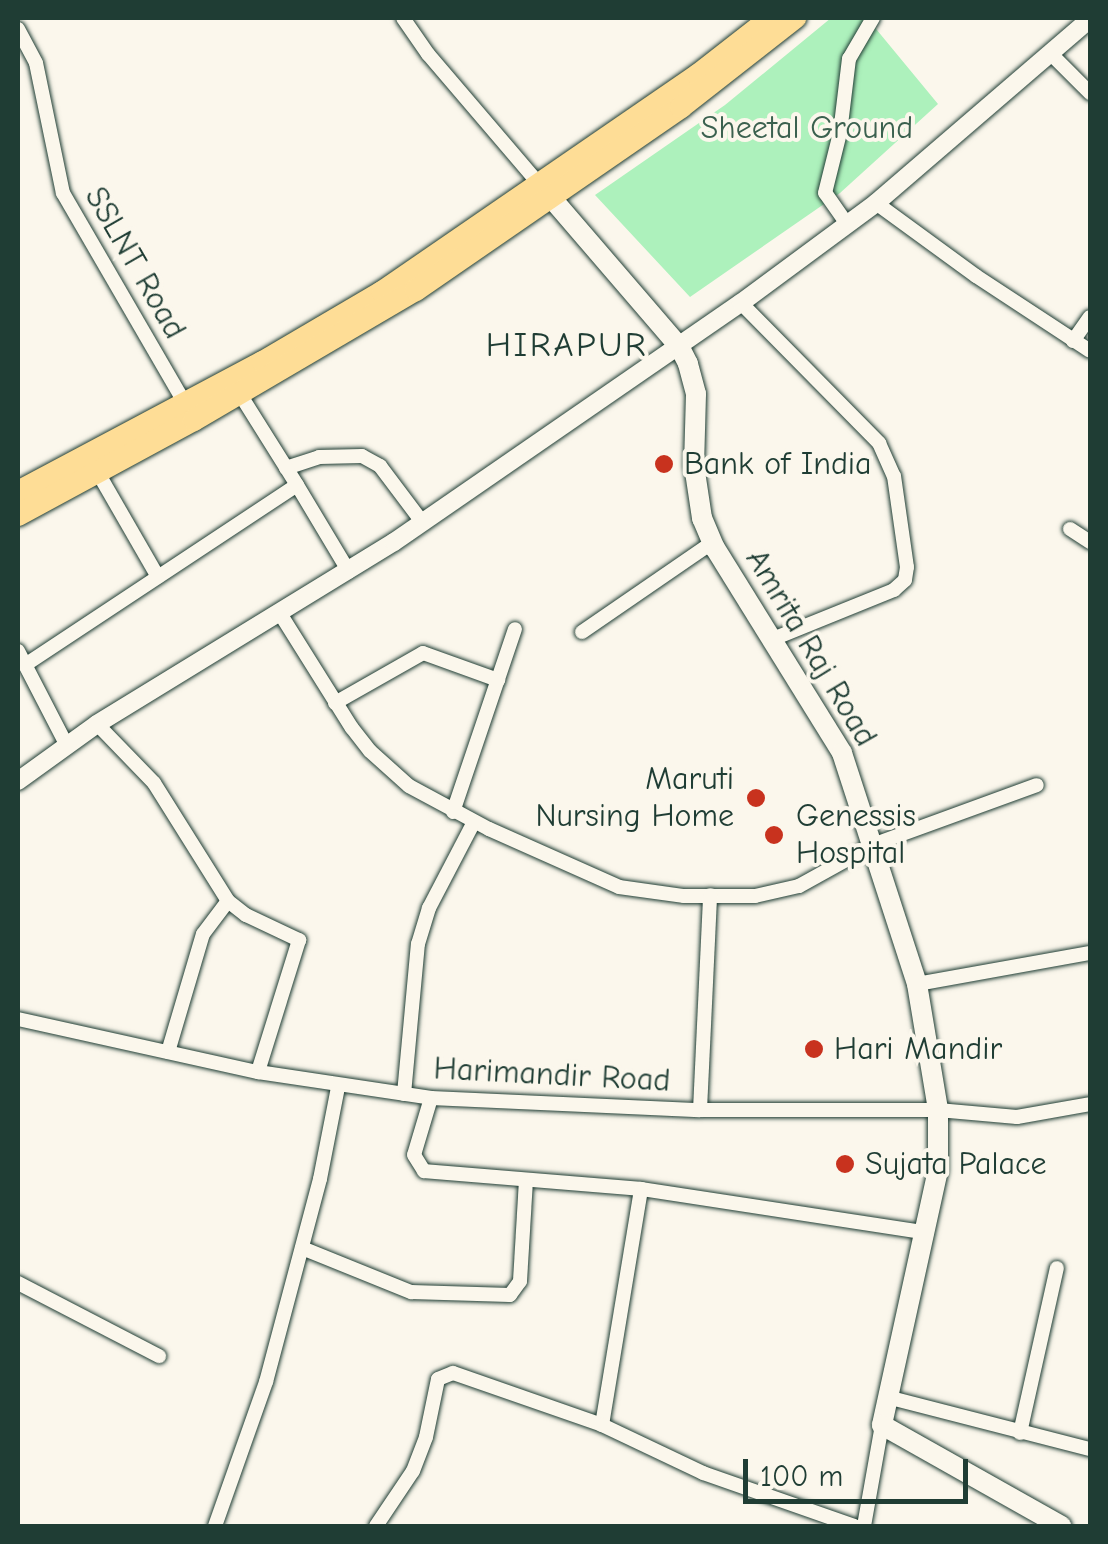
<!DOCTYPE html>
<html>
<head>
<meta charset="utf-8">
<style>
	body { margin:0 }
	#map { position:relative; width:1108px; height:1544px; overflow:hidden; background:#fbf7ec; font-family:"Comic Neue",sans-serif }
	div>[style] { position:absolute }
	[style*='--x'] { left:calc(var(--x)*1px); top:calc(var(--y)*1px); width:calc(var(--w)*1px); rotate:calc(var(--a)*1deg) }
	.green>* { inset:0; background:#adf1bc }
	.roads { filter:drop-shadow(0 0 2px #1f3d34) drop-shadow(0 0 2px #1f3d34) }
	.minor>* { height:14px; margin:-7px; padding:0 7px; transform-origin:7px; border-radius:7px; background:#fbf7ec }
	.tertiary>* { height:18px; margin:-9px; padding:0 9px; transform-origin:9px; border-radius:9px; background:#fbf7ec }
	.secondary>* { height:20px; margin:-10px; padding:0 10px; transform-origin:10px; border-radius:10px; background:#fbf7ec }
	.trunk>* { height:22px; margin:-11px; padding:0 11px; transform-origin:11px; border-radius:11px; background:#fedd96 }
	.dots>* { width:28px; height:28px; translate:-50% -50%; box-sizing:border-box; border:5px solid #fbf7ec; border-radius:50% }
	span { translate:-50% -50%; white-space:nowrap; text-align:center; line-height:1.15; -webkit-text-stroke:8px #fbf7ec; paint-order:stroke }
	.park-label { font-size:32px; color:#3b614f }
	.street-label { font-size:32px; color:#1f3d34 }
	.poi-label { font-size:32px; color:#1f3d34 }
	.left { translate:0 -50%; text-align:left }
	.right { translate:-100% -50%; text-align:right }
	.neighbourhood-label { font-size:35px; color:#1f3d34; letter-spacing:2.5px }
	.frame { position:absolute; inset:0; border:20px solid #1f3d34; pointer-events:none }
	.scale { position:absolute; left:743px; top:1459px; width:225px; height:45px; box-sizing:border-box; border:5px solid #1f3d34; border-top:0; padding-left:12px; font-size:30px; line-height:35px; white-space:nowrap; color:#1f3d34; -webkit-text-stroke:8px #fbf7ec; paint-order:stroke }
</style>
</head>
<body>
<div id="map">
	<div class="green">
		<div style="clip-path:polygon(831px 18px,867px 18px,938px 104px,840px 193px,690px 297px,595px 195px,725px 105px)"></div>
	</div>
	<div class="roads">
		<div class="minor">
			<div style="--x:403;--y:18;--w:44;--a:55.2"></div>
			<div style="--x:428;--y:54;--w:171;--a:49.5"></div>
			<div style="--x:18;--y:29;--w:38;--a:62"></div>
			<div style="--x:36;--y:63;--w:133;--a:78.3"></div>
			<div style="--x:63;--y:193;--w:247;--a:59.9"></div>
			<div style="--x:1052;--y:55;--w:54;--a:45"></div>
			<div style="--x:876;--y:203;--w:124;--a:36.1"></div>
			<div style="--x:976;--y:276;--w:136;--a:33.3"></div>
			<div style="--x:847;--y:224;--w:38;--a:-125"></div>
			<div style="--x:825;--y:193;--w:62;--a:-76"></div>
			<div style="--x:840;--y:133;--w:75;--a:-83.1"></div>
			<div style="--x:849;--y:59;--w:48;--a:-59.7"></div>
			<div style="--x:741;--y:303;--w:197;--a:45.4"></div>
			<div style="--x:879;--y:443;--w:36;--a:66"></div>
			<div style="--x:894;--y:476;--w:92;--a:81.9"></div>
			<div style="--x:907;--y:567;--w:13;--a:99"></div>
			<div style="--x:905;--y:580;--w:15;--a:138"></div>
			<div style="--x:894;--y:590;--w:131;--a:158"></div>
			<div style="--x:1073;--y:341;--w:29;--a:-55"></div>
			<div style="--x:286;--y:468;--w:35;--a:-18"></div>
			<div style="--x:319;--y:457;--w:43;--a:-1.3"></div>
			<div style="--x:362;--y:456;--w:21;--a:29"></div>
			<div style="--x:380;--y:466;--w:71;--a:53"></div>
			<div style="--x:97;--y:471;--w:122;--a:60.1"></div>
			<div style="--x:297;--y:485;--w:101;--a:59.1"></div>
			<div style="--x:1070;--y:529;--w:24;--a:33"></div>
			<div style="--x:281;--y:615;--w:133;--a:57.9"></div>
			<div style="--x:352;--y:728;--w:29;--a:52"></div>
			<div style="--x:370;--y:751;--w:52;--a:41.9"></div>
			<div style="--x:409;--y:786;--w:91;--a:28.3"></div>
			<div style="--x:489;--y:829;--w:142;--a:24"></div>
			<div style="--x:619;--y:887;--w:66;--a:7.9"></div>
			<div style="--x:684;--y:896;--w:71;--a:0"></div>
			<div style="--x:755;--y:896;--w:45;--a:-12.8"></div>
			<div style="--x:799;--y:886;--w:87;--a:-28.9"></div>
			<div style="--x:875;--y:844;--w:172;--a:-20"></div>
			<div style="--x:582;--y:632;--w:159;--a:-34.5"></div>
			<div style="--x:18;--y:651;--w:105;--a:62.7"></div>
			<div style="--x:25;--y:665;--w:326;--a:-33.5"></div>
			<div style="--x:297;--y:485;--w:107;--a:-122.1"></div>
			<div style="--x:335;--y:703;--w:101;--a:-29.6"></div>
			<div style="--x:423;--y:653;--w:80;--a:19.8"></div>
			<div style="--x:97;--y:724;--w:82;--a:46"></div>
			<div style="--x:154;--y:783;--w:139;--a:57.9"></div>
			<div style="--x:228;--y:901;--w:23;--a:38"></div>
			<div style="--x:246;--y:915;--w:59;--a:25.3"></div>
			<div style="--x:299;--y:940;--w:138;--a:107.3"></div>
			<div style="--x:453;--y:812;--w:193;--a:-71.3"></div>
			<div style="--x:917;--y:984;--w:176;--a:-10.2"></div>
			<div style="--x:18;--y:1019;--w:246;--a:12.5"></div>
			<div style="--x:258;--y:1072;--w:175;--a:8.5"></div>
			<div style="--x:431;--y:1098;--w:269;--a:2.6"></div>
			<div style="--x:700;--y:1110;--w:238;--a:0"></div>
			<div style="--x:938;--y:1110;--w:79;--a:5.1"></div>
			<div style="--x:1017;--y:1117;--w:74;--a:-10.1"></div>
			<div style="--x:168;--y:1052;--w:123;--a:-73.5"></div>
			<div style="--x:203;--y:934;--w:41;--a:-52.9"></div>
			<div style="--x:404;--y:1094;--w:151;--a:-84.7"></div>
			<div style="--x:418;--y:944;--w:38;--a:-73"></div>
			<div style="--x:429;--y:908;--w:97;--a:-62.4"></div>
			<div style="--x:431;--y:1098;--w:59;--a:106.6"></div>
			<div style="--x:414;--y:1155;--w:19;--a:58"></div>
			<div style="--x:424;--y:1171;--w:218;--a:4.7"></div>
			<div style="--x:641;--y:1189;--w:289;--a:8.7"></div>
			<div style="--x:700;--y:1110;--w:215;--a:-87.3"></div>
			<div style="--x:302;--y:1248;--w:118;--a:22"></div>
			<div style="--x:411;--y:1292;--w:99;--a:1.7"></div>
			<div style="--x:510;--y:1295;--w:17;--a:-54"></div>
			<div style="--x:520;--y:1281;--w:100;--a:-86.6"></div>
			<div style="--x:18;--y:1283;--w:159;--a:27.4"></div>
			<div style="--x:887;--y:1397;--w:210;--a:14.4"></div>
			<div style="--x:602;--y:1425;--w:239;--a:-80.6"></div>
			<div style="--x:1020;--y:1433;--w:169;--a:-77.4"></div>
			<div style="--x:215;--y:1526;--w:153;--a:-70.5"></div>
			<div style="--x:266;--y:1382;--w:210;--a:-75.1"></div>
			<div style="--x:320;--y:1179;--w:94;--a:-78.9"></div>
			<div style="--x:376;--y:1526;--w:66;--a:-56.1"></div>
			<div style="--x:413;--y:1471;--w:36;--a:-69"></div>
			<div style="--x:426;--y:1437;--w:59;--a:-78.3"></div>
			<div style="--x:438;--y:1379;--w:16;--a:-22"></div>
			<div style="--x:453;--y:1373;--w:158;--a:19.2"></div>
			<div style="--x:602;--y:1425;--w:112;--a:25.4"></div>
			<div style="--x:703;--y:1473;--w:160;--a:19.3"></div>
			<div style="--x:864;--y:1526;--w:103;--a:-79.9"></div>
		</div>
		<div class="tertiary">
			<div style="--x:18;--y:781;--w:97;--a:-35.8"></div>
			<div style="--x:97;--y:724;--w:348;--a:-31.5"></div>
			<div style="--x:394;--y:542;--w:421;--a:-34.6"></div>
			<div style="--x:741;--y:303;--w:168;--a:-36.5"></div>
			<div style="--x:876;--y:203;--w:282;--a:-40.7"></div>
		</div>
		<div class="secondary">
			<div style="--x:542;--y:187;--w:210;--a:49.3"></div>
			<div style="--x:679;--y:346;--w:20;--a:63"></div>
			<div style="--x:688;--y:364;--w:31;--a:75"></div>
			<div style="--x:696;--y:394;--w:71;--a:91.6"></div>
			<div style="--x:694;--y:465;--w:54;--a:81.4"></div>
			<div style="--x:702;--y:518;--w:33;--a:67"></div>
			<div style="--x:715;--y:548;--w:241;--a:58.2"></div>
			<div style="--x:842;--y:753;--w:243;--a:72"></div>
			<div style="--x:917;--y:984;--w:128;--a:80.5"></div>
			<div style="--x:938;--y:1110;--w:60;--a:90"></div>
			<div style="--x:938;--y:1170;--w:261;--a:102.4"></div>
			<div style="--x:882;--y:1425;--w:206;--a:29.4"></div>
		</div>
		<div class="trunk">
			<div style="--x:18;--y:492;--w:277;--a:-28"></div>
			<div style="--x:263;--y:362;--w:138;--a:-30.5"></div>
			<div style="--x:382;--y:292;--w:383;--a:-34.5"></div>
			<div style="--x:698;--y:75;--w:93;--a:-38"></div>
			<div style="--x:18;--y:515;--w:200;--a:-28.4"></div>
			<div style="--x:194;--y:420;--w:257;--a:-30.4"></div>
			<div style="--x:416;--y:290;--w:322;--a:-34.6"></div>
			<div style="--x:681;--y:107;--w:145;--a:-38"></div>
		</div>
	</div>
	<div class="dots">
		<div style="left:664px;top:464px;background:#c8321e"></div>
		<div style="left:756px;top:798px;background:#c8321e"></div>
		<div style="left:774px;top:835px;background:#c8321e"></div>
		<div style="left:814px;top:1049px;background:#c8321e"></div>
		<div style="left:845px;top:1164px;background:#c8321e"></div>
	</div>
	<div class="park-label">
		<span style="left:807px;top:128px">Sheetal Ground</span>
	</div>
	<div class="street-label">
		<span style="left:135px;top:263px;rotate:60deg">SSLNT Road</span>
		<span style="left:811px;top:648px;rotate:59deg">Amrita Raj Road</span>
		<span style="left:552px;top:1075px;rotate:3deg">Harimandir Road</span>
	</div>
	<div class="poi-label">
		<span class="left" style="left:684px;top:464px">Bank of India</span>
		<span class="right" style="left:734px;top:798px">Maruti<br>Nursing Home</span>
		<span class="left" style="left:796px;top:835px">Genessis<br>Hospital</span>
		<span class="left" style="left:834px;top:1049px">Hari Mandir</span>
		<span class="left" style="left:865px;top:1164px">Sujata Palace</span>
	</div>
	<div class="neighbourhood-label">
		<span style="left:567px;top:345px">HIRAPUR</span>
	</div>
	<div class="frame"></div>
	<div class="scale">100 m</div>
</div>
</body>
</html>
